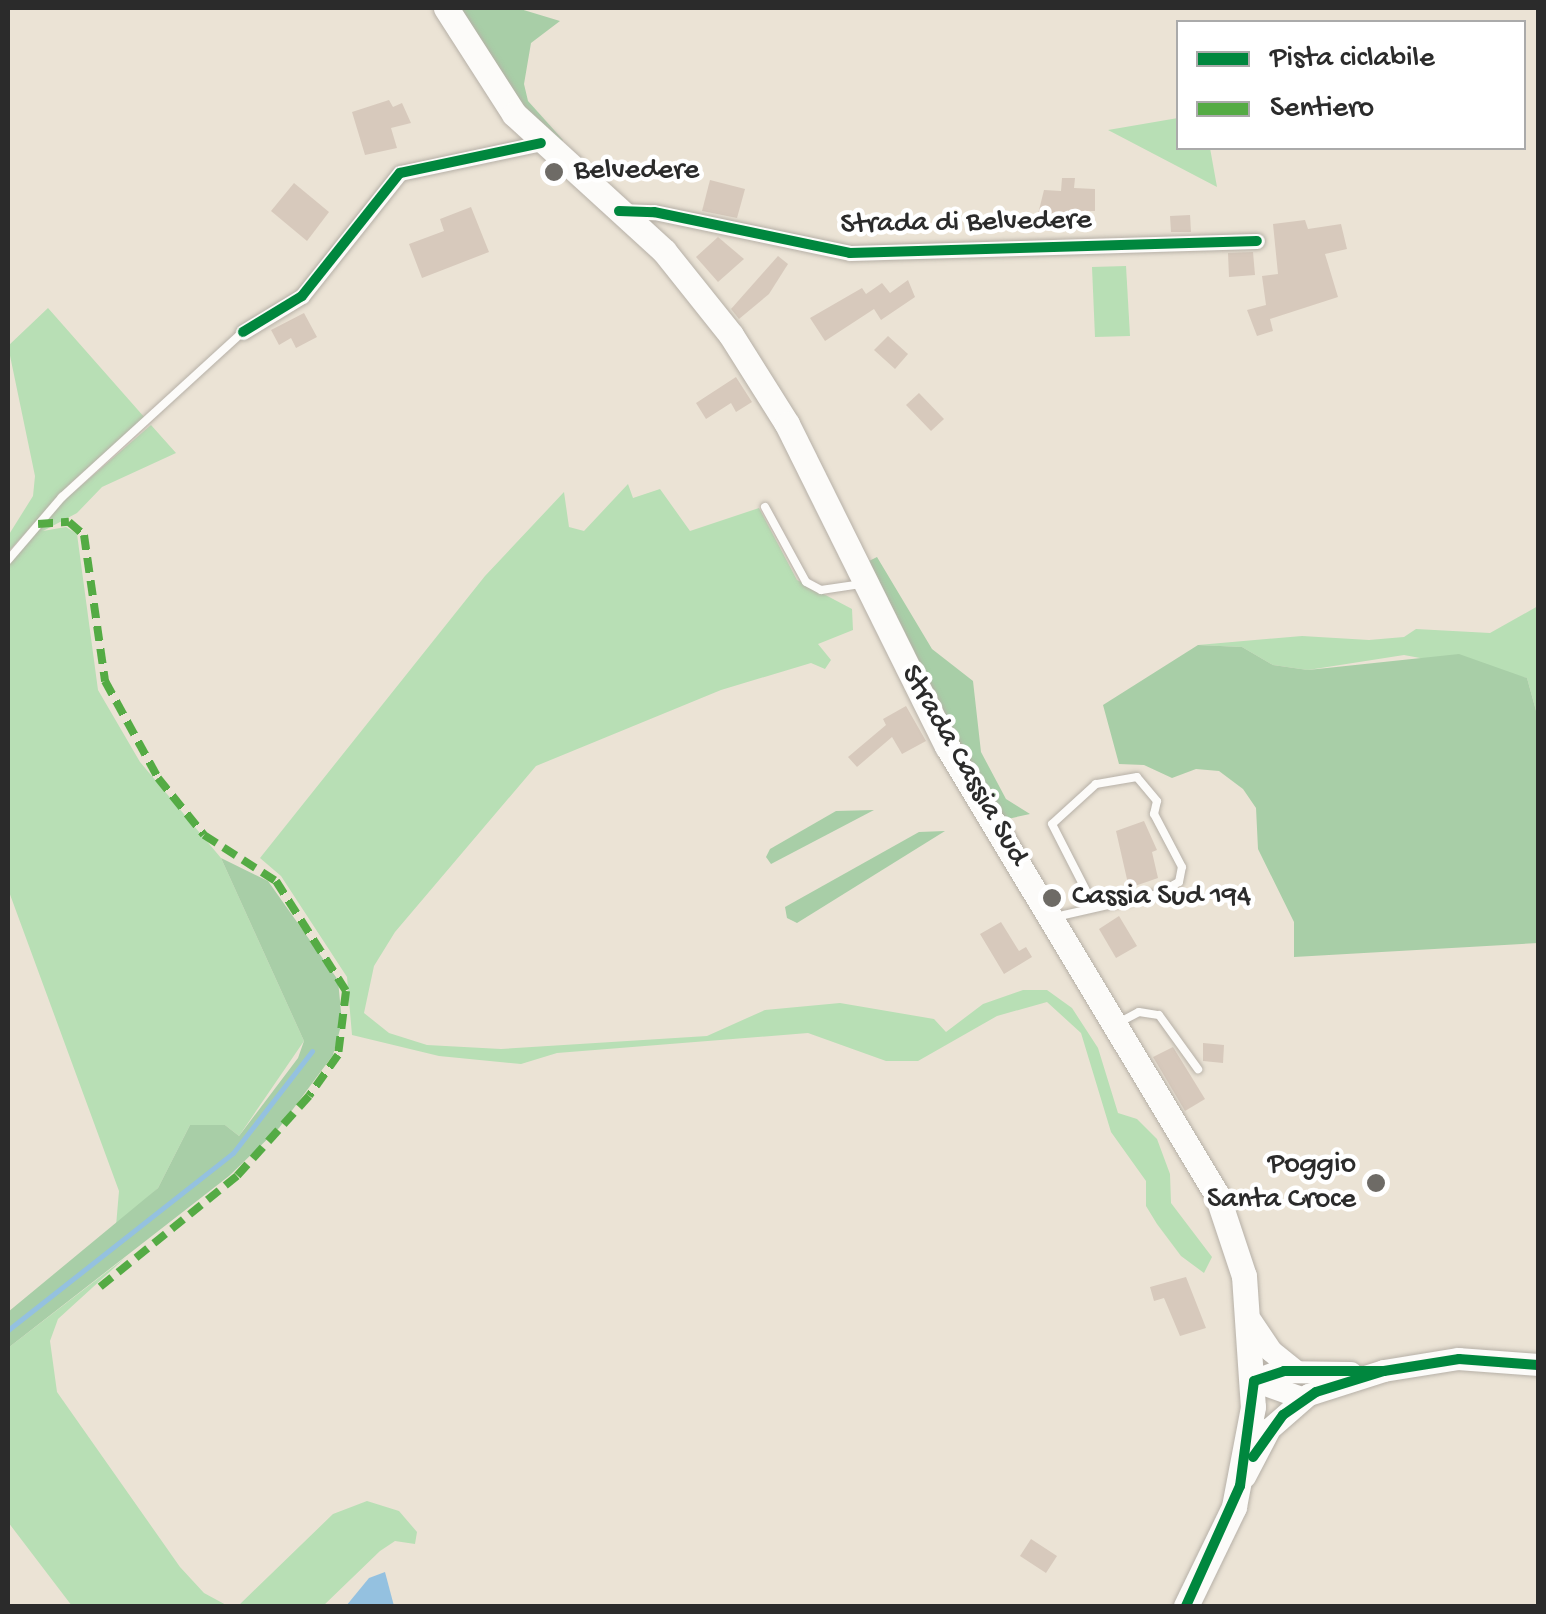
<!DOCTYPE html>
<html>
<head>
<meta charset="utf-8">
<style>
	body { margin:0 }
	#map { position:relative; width:1546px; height:1614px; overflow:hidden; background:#ebe3d5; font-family:"Gochi Hand",sans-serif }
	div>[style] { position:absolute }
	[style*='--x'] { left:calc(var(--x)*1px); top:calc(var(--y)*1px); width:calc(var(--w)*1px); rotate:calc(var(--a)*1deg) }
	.green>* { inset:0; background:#b8dfb5 }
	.forest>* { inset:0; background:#a8cea7 }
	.water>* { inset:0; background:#94c1e0 }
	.stream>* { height:5px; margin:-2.5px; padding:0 2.5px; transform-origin:2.5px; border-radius:2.5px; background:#94c1e0 }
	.building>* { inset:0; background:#d7c9bc }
	.roads { filter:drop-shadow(0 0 2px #b6b0a7) drop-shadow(0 0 2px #b6b0a7) }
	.lane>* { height:8px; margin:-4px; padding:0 4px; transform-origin:4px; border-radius:4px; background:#fcfbf9 }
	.street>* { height:15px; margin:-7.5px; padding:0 7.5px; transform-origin:7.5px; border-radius:7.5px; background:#fcfbf9 }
	.secondary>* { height:22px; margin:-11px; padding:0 11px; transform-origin:11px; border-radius:11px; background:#fcfbf9 }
	.primary>* { height:25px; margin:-12.5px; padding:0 12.5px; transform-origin:12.5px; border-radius:12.5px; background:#fcfbf9 }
	.quiet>* { height:8px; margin-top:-4px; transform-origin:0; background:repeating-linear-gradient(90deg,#54ab44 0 15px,transparent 0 23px) }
	.cycleway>* { height:10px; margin:-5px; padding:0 5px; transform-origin:5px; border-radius:5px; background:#00873e }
	.dots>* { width:28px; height:28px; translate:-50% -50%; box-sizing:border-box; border:5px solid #fff; border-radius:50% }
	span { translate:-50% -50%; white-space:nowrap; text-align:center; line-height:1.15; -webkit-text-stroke:9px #fff; paint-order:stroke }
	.poi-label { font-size:30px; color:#2b2b2b }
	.left { translate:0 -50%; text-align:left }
	.right { translate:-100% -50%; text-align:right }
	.street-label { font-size:30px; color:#2b2b2b }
	.frame { position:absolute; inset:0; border:10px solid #2b2b2b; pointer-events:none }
	.legend { position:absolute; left:1176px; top:20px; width:350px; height:130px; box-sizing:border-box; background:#fff; border:2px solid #aaa; margin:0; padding:12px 18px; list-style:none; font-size:30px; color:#2b2b2b }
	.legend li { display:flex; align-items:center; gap:20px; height:50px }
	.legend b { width:50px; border:2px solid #aaa }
</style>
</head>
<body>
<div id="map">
	<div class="green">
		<div style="clip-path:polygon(1178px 118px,1178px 148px,1210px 148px,1217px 187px,1108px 130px)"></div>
		<div style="clip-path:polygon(1126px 266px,1130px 336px,1095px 337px,1092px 267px)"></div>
		<div style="clip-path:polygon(48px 308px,145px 418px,72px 482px,8px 552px,8px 536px,33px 496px,35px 476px,8px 346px)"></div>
		<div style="clip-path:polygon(151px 425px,176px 453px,102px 487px,77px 513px,43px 531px,66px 527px,77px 534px,98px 690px,140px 762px,221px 858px,304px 1041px,239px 1136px,225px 1125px,190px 1125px,158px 1188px,116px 1226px,119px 1191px,8px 889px,8px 566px,60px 504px)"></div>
		<div style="clip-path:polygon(628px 484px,633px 498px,660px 489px,690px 531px,759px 508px,797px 580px,852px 609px,853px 630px,818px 644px,831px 660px,825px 669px,811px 663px,721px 690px,536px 766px,395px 932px,374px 966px,364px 1013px,389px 1033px,427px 1045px,501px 1049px,707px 1036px,765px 1010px,840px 1003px,934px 1019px,946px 1032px,983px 1004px,1023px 990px,1047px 990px,1072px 1008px,1098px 1048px,1118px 1113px,1137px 1119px,1157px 1139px,1170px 1174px,1171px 1203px,1212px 1257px,1204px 1273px,1181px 1256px,1157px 1224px,1146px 1206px,1146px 1181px,1111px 1132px,1081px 1033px,1047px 1002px,997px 1016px,918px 1061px,886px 1061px,808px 1033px,557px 1053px,521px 1064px,439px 1056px,352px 1035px,347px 977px,281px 876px,260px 858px,485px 576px,564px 492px,569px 527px,584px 531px)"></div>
		<div style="clip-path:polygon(1538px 606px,1538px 718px,1527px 678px,1404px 655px,1308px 670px,1273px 665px,1242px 647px,1198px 645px,1302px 636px,1369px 640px,1404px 637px,1416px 629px,1490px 633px)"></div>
		<div style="clip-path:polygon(126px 1257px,58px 1319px,50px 1341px,57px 1392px,180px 1567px,204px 1593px,228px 1606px,72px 1606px,8px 1522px,8px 1348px)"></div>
		<div style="clip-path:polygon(367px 1501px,399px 1511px,417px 1532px,415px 1544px,395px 1541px,380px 1551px,323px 1606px,238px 1606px,333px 1514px)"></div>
	</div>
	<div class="forest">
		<div style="clip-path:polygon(456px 8px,517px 8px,560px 21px,531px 43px,524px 84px,528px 101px,563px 140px,557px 144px,517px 103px)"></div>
		<div style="clip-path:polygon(877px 557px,932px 649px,973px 681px,981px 752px,1006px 799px,1030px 814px,1003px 820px,983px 788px,867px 562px)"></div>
		<div style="clip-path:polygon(1198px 645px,1242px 647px,1273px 665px,1308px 670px,1459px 654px,1527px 678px,1538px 718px,1538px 943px,1294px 957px,1294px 922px,1258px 849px,1256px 808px,1243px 789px,1219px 771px,1196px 769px,1172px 778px,1144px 765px,1119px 764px,1103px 705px)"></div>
		<div style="clip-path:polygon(874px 810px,771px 864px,766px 857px,770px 849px,836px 811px)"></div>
		<div style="clip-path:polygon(945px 831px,797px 923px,787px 918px,785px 907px,919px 832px)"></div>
		<div style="clip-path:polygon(221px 858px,268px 881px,338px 980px,342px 1022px,333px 1055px,279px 1128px,229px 1176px,8px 1348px,8px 1312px,158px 1188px,190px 1125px,225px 1125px,239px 1136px,298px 1058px,304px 1041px)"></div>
	</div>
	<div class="water">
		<div style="clip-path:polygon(385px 1572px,394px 1606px,346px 1606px,369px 1578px)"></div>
	</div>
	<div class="stream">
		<div style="--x:8;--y:1330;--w:286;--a:-38.2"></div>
		<div style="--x:233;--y:1153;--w:129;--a:-52.2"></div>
	</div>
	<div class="building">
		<div style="clip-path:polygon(389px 100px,393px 107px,402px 103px,411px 123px,391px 128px,397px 148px,365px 155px,352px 112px)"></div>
		<div style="clip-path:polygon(1062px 178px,1075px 178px,1074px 188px,1095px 189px,1095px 211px,1083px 211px,1083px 219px,1037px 218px,1044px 190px,1061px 191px)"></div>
		<div style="clip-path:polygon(710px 180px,745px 189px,737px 218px,702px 211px)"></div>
		<div style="clip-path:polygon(294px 183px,329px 212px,307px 241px,271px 211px)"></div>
		<div style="clip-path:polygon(471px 207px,489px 252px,422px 278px,409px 244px,444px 231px,440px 219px)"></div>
		<div style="clip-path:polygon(1190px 215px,1191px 232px,1171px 232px,1170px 216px)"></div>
		<div style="clip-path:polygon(1305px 220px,1308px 229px,1341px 224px,1347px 249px,1325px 254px,1338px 297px,1270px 319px,1273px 331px,1257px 336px,1247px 310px,1266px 305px,1262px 276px,1278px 274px,1273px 224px)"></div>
		<div style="clip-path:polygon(718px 237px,744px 259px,718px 282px,696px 257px)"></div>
		<div style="clip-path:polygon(1253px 252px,1255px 275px,1229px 277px,1228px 253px)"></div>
		<div style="clip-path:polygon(778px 256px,788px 264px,769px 294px,739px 319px,731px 309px)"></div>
		<div style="clip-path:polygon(908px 280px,915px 297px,881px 320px,874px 309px,825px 341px,810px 318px,862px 288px,866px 294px,882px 283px,890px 293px)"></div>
		<div style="clip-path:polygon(304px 313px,317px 337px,296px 348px,291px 338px,279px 345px,271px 330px)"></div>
		<div style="clip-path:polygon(888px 336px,908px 354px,895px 369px,874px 350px)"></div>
		<div style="clip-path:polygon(736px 377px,752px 402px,736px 412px,731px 403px,706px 419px,696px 403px)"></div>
		<div style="clip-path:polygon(919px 393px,944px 419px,931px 431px,906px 405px)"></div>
		<div style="clip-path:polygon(906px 706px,926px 741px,902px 754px,892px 737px,857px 767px,848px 757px,886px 725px,883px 719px)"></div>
		<div style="clip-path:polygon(1144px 821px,1157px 850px,1152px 852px,1158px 878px,1129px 888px,1116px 831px)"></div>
		<div style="clip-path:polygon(1119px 916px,1137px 946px,1116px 958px,1099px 929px)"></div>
		<div style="clip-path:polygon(1001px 922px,1019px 951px,1026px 947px,1032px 957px,1004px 974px,980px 934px)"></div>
		<div style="clip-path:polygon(1203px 1043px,1224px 1045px,1223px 1063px,1203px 1061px)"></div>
		<div style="clip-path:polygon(1173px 1047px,1205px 1099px,1185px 1111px,1153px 1057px)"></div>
		<div style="clip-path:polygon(1186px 1277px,1206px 1328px,1180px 1336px,1164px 1298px,1154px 1301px,1150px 1287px)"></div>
		<div style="clip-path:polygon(1031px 1539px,1057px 1556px,1046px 1573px,1020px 1556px)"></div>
	</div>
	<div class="roads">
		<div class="lane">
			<div style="--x:765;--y:507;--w:85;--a:61.3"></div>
			<div style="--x:806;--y:582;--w:17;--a:28"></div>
			<div style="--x:821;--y:590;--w:40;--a:-8.5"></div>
			<div style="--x:8;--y:560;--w:83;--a:-49.4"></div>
			<div style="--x:62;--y:497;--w:245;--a:-42.4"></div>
			<div style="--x:1055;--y:917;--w:105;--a:-12.7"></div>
			<div style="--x:1157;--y:894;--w:25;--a:-29"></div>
			<div style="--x:1179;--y:882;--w:15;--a:-79"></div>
			<div style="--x:1182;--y:867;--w:60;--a:-117.8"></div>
			<div style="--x:1154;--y:814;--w:13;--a:-77"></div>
			<div style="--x:1157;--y:801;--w:31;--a:-130"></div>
			<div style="--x:1137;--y:777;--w:42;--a:170.3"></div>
			<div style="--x:1096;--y:784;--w:59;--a:137.7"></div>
			<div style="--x:1052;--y:824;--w:90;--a:62.9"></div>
			<div style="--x:1120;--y:1022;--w:21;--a:-28"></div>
			<div style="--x:1139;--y:1012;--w:20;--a:9"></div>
			<div style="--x:1159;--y:1015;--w:67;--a:54.2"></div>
		</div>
		<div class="street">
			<div style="--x:619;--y:211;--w:35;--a:2"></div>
			<div style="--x:654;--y:212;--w:200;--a:11.8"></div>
			<div style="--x:850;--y:253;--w:407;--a:-1.7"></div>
			<div style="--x:243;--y:332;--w:69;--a:-31.4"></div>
			<div style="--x:302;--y:296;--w:157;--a:-51.5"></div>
			<div style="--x:400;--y:173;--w:144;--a:-12"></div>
		</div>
		<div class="secondary">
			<div style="--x:1251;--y:1321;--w:36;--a:56"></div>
			<div style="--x:1271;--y:1351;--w:32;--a:39"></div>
			<div style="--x:1254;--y:1381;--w:25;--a:-21"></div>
			<div style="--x:1277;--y:1372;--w:74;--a:0.8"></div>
			<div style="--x:1254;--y:1381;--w:51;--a:19.5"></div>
			<div style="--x:1245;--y:1477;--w:54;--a:-62.5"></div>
			<div style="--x:1270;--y:1429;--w:52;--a:-41.1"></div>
			<div style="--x:1309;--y:1395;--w:79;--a:-17.7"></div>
			<div style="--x:1384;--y:1371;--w:76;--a:-9.1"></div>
			<div style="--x:1459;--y:1359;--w:79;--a:4.3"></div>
		</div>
		<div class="primary">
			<div style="--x:446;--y:8;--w:126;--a:57.3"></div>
			<div style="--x:514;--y:114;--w:203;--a:42.4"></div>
			<div style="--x:664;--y:251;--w:107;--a:51.4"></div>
			<div style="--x:731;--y:335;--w:105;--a:57.8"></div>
			<div style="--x:787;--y:424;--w:360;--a:63.6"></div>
			<div style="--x:947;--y:746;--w:524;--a:58.98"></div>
			<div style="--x:1217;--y:1195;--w:85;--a:71.6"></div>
			<div style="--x:1244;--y:1276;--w:131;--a:86.1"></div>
			<div style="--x:1253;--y:1407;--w:102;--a:100.8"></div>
			<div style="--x:1234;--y:1507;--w:110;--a:115.9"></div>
		</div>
	</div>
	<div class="quiet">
		<div style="--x:38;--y:524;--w:31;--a:-4"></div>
		<div style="--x:69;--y:522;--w:20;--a:41"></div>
		<div style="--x:84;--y:535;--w:148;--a:81.8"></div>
		<div style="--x:105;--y:681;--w:111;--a:61.3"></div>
		<div style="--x:158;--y:778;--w:73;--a:51.1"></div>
		<div style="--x:204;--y:835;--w:85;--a:32.6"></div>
		<div style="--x:276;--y:881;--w:130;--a:57.5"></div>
		<div style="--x:346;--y:991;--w:64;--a:97.1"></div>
		<div style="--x:338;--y:1055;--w:50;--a:125.3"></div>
		<div style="--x:309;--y:1096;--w:108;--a:132"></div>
		<div style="--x:237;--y:1176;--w:176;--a:141"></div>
	</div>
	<div class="cycleway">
		<div style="--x:619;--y:211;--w:35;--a:2"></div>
		<div style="--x:654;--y:212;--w:200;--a:11.8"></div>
		<div style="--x:850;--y:253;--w:407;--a:-1.7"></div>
		<div style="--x:243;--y:332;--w:69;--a:-31.4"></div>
		<div style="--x:302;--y:296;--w:157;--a:-51.5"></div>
		<div style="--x:400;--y:173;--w:144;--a:-12"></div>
		<div style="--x:1253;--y:1457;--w:52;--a:-54.5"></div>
		<div style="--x:1283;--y:1415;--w:40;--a:-34.9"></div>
		<div style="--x:1316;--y:1392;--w:71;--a:-17.2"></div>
		<div style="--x:1384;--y:1371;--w:76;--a:-9.1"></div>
		<div style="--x:1459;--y:1359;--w:79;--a:4.3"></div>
		<div style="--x:1186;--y:1606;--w:132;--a:-65.8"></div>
		<div style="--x:1240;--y:1486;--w:106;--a:-82.4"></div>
		<div style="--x:1254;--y:1381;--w:32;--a:-18"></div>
		<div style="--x:1284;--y:1371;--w:100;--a:0"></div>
	</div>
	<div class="dots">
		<div style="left:554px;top:172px;background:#6e6b66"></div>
		<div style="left:1052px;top:898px;background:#6e6b66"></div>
		<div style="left:1376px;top:1183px;background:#6e6b66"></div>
	</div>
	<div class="poi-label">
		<span class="left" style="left:574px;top:172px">Belvedere</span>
		<span class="left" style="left:1072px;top:898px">Cassia Sud 194</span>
		<span class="right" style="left:1356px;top:1183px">Poggio<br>Santa Croce</span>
	</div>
	<div class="street-label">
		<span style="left:966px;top:224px;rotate:-1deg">Strada di Belvedere</span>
		<span style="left:963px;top:766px;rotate:60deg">Strada Cassia Sud</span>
	</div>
	<div class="frame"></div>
	<ul class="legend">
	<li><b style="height:12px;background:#00873e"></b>Pista ciclabile</li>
	<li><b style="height:12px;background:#54ab44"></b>Sentiero</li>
	</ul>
</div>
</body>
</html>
